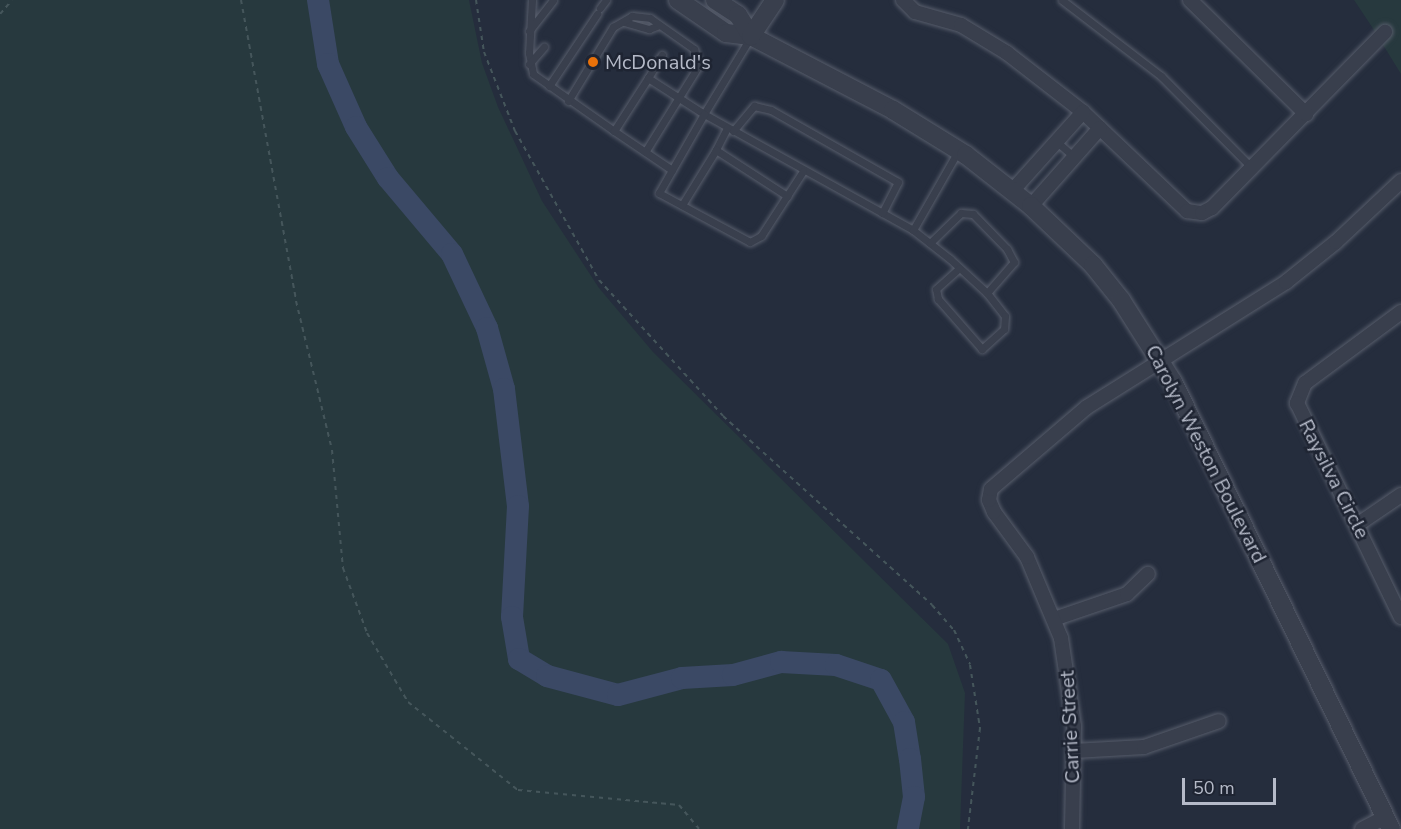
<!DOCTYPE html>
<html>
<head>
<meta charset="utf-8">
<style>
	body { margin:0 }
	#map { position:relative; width:1401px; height:829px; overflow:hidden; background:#252d3d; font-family:"Nunito Sans",sans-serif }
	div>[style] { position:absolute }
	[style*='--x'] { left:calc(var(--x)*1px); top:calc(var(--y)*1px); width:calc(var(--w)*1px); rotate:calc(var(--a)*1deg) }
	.green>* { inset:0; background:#27393e }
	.river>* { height:22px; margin:-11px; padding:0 11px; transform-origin:11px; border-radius:11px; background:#3b4965 }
	.path>* { height:2px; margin-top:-1px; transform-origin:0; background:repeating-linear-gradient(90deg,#45565b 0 4.5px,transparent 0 9px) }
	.roads { filter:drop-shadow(0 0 2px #575d6b) drop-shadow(0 0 2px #575d6b) }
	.service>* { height:7px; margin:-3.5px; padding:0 3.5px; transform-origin:3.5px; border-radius:3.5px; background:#393f4d }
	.minor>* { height:14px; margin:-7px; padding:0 7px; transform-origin:7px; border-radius:7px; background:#393f4d }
	.tertiary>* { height:18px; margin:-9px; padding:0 9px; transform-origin:9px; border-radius:9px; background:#393f4d }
	.dots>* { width:16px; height:16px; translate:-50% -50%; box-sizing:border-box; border:3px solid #1e2432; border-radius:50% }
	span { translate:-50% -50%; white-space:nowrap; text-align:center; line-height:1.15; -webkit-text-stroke:5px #1e2432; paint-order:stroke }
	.poi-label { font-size:20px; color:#b5bac8 }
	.left { translate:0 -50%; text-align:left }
	.street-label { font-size:20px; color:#b5bac8 }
	.scale { position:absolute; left:1182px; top:778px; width:94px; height:27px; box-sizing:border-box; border:3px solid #b5bac8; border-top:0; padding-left:8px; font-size:18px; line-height:21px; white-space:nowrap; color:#b5bac8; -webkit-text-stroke:4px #1e2432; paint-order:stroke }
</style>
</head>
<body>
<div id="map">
	<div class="green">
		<div style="clip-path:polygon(0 0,469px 0,482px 63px,498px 107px,542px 201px,599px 288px,653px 352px,948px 644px,965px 693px,960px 829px,0 829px)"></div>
		<div style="clip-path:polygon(1354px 0,1401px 0,1401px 74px,1372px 27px)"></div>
	</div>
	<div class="river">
		<div style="--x:318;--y:0;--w:65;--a:81.1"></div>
		<div style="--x:328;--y:64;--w:69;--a:66"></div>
		<div style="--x:356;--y:127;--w:60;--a:57.9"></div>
		<div style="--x:388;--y:178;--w:99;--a:49.9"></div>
		<div style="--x:452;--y:254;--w:82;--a:64.7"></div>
		<div style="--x:487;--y:328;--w:63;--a:74.4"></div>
		<div style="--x:504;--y:389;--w:118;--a:83.2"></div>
		<div style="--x:518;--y:506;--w:111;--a:93.1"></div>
		<div style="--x:512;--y:617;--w:43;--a:80.5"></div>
		<div style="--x:519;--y:659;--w:33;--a:31"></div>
		<div style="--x:547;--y:676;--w:73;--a:15"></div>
		<div style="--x:618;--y:695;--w:66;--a:-14.9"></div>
		<div style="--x:682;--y:678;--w:51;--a:-3.4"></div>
		<div style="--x:733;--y:675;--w:50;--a:-15.2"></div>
		<div style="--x:781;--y:662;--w:55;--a:3.1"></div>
		<div style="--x:836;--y:665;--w:47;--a:18.4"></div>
		<div style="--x:881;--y:680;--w:48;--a:61.3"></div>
		<div style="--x:904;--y:722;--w:37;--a:81"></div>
		<div style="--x:910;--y:759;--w:38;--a:84"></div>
		<div style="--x:914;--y:797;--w:33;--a:101"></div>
	</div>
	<div class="path">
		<div style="--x:241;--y:0;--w:306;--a:79.6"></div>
		<div style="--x:296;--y:301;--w:153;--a:76.4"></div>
		<div style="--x:332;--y:450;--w:119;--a:84.7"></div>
		<div style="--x:343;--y:568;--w:69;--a:69.7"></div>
		<div style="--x:367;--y:633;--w:80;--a:59.3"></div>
		<div style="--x:408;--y:702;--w:141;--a:38.7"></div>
		<div style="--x:518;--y:790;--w:162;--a:5.3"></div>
		<div style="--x:679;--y:805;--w:31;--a:50"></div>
		<div style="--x:476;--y:0;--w:53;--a:81.3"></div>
		<div style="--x:484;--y:52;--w:85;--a:68.6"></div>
		<div style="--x:515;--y:131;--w:171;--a:60.6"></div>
		<div style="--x:599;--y:280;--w:184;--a:47.6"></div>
		<div style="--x:723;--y:416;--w:282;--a:42.1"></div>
		<div style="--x:932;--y:605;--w:33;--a:49"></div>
		<div style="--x:954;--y:630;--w:38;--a:65"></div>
		<div style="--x:970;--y:665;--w:64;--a:81"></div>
		<div style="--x:980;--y:728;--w:102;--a:96.8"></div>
		<div style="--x:0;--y:14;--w:18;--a:-49"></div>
	</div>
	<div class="roads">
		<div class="service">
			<div style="--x:532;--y:0;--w:53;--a:93.2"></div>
			<div style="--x:529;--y:53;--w:21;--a:79"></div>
			<div style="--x:533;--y:74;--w:99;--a:35.1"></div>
			<div style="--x:1062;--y:0;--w:125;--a:37.5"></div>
			<div style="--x:1161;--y:76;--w:128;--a:45.3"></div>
			<div style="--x:600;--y:8;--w:10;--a:-53"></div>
			<div style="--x:624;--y:22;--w:26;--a:16"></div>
			<div style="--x:649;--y:29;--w:9;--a:-21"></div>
			<div style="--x:529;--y:31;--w:39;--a:-52"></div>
			<div style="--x:750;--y:38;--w:89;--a:121.2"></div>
			<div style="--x:704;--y:114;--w:239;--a:29"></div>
			<div style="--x:913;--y:230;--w:47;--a:38.1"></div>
			<div style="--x:950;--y:259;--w:50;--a:42.6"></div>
			<div style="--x:987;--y:293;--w:29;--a:52"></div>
			<div style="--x:1005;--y:316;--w:13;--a:94"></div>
			<div style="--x:1004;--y:329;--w:30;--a:138"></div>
			<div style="--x:982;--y:349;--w:67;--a:-131.3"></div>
			<div style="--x:938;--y:299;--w:10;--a:-101"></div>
			<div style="--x:936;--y:289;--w:31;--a:-42"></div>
			<div style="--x:529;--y:64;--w:23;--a:-49"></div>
			<div style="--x:648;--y:78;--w:27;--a:-59"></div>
			<div style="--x:549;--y:86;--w:87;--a:-56.3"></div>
			<div style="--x:568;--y:101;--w:87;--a:-58.7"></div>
			<div style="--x:613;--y:27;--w:22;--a:-30"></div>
			<div style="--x:632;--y:16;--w:18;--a:6"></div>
			<div style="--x:650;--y:18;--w:54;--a:35.2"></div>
			<div style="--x:694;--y:49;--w:17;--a:73"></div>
			<div style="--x:699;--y:65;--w:102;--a:121.8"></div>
			<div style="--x:727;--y:128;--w:25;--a:117"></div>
			<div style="--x:716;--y:150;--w:85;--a:32.9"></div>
			<div style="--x:733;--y:131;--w:33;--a:-50"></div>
			<div style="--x:754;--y:106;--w:17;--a:13"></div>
			<div style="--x:771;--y:110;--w:146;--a:29.6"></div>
			<div style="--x:898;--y:182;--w:35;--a:117"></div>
			<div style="--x:1057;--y:142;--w:23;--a:41"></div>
			<div style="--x:672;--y:170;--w:70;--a:-146.1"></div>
			<div style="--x:614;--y:131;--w:63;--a:-57.3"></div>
			<div style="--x:648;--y:78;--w:67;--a:32.7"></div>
			<div style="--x:704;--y:114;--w:91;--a:119.7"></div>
			<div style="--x:659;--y:193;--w:103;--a:28.3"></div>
			<div style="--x:750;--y:242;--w:13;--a:-29"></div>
			<div style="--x:761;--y:236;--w:77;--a:-57.1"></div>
			<div style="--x:682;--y:205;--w:65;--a:-58.3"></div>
			<div style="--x:913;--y:230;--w:91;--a:-60.3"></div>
			<div style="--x:930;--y:243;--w:43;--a:-44.1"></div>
			<div style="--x:961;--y:213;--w:12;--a:5"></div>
			<div style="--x:973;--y:214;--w:49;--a:45.8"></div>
			<div style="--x:1007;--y:249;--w:15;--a:62"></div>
			<div style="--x:1014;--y:262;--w:41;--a:131.1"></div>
		</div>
		<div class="minor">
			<div style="--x:903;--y:0;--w:17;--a:45"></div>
			<div style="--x:915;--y:12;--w:48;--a:15.8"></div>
			<div style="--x:961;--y:25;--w:54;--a:31.3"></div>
			<div style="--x:1007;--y:53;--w:96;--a:37.8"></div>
			<div style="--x:1083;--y:112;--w:144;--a:43.6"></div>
			<div style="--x:1187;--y:211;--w:15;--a:8"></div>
			<div style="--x:1202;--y:213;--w:11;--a:-27"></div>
			<div style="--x:1212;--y:208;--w:247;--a:-45.5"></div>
			<div style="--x:1190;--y:0;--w:163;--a:44.5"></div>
			<div style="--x:1013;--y:190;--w:105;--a:-48.1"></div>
			<div style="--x:1031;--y:206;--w:104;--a:-48.5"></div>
			<div style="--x:1401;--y:312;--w:119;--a:143.5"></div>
			<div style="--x:1305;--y:383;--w:22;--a:112"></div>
			<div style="--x:1297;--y:403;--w:238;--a:64.1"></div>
			<div style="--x:1357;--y:525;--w:53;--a:-34.3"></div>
			<div style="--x:1054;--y:619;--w:77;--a:-18.9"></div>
			<div style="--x:1127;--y:594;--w:29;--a:-44"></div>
			<div style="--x:1074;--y:751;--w:70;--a:-3.3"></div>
			<div style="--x:1144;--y:747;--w:79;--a:-19.1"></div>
			<div style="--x:1072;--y:829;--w:103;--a:-88.9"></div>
			<div style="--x:1074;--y:726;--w:89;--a:-98.4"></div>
			<div style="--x:1061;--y:638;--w:88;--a:-112.8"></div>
			<div style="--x:1027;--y:557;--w:56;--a:-126.3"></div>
			<div style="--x:994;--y:512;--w:13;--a:-113"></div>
			<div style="--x:989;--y:500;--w:11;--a:-80"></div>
			<div style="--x:991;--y:489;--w:126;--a:-40.5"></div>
			<div style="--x:1087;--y:407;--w:235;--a:-32.1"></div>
			<div style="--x:1286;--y:282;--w:64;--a:-38.7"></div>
			<div style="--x:1336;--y:242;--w:89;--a:-43.2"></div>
			<div style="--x:1362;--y:829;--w:27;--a:-27"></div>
		</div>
		<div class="tertiary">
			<div style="--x:678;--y:0;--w:58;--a:34.5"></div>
			<div style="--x:726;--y:33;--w:25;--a:7"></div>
			<div style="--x:751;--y:36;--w:160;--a:27.5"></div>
			<div style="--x:893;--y:110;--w:86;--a:31.7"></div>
			<div style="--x:966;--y:155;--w:83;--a:38.1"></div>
			<div style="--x:1031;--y:206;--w:86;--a:43.6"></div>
			<div style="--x:1093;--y:265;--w:45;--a:51.3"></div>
			<div style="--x:1121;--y:300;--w:97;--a:57.6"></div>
			<div style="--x:1173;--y:382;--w:497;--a:64"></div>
			<div style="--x:715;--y:0;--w:27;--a:33"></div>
			<div style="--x:738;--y:15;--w:25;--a:58"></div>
			<div style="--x:751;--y:36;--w:43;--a:-56.3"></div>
		</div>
	</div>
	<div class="dots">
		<div style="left:593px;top:62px;background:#e8710a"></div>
	</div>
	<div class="poi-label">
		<span class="left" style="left:605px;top:62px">McDonald's</span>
	</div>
	<div class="street-label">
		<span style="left:1206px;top:454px;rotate:63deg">Carolyn Weston Boulevard</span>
		<span style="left:1334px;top:479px;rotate:63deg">Raysilva Circle</span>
		<span style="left:1070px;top:727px;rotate:-93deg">Carrie Street</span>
	</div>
	<div class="scale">50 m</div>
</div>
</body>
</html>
